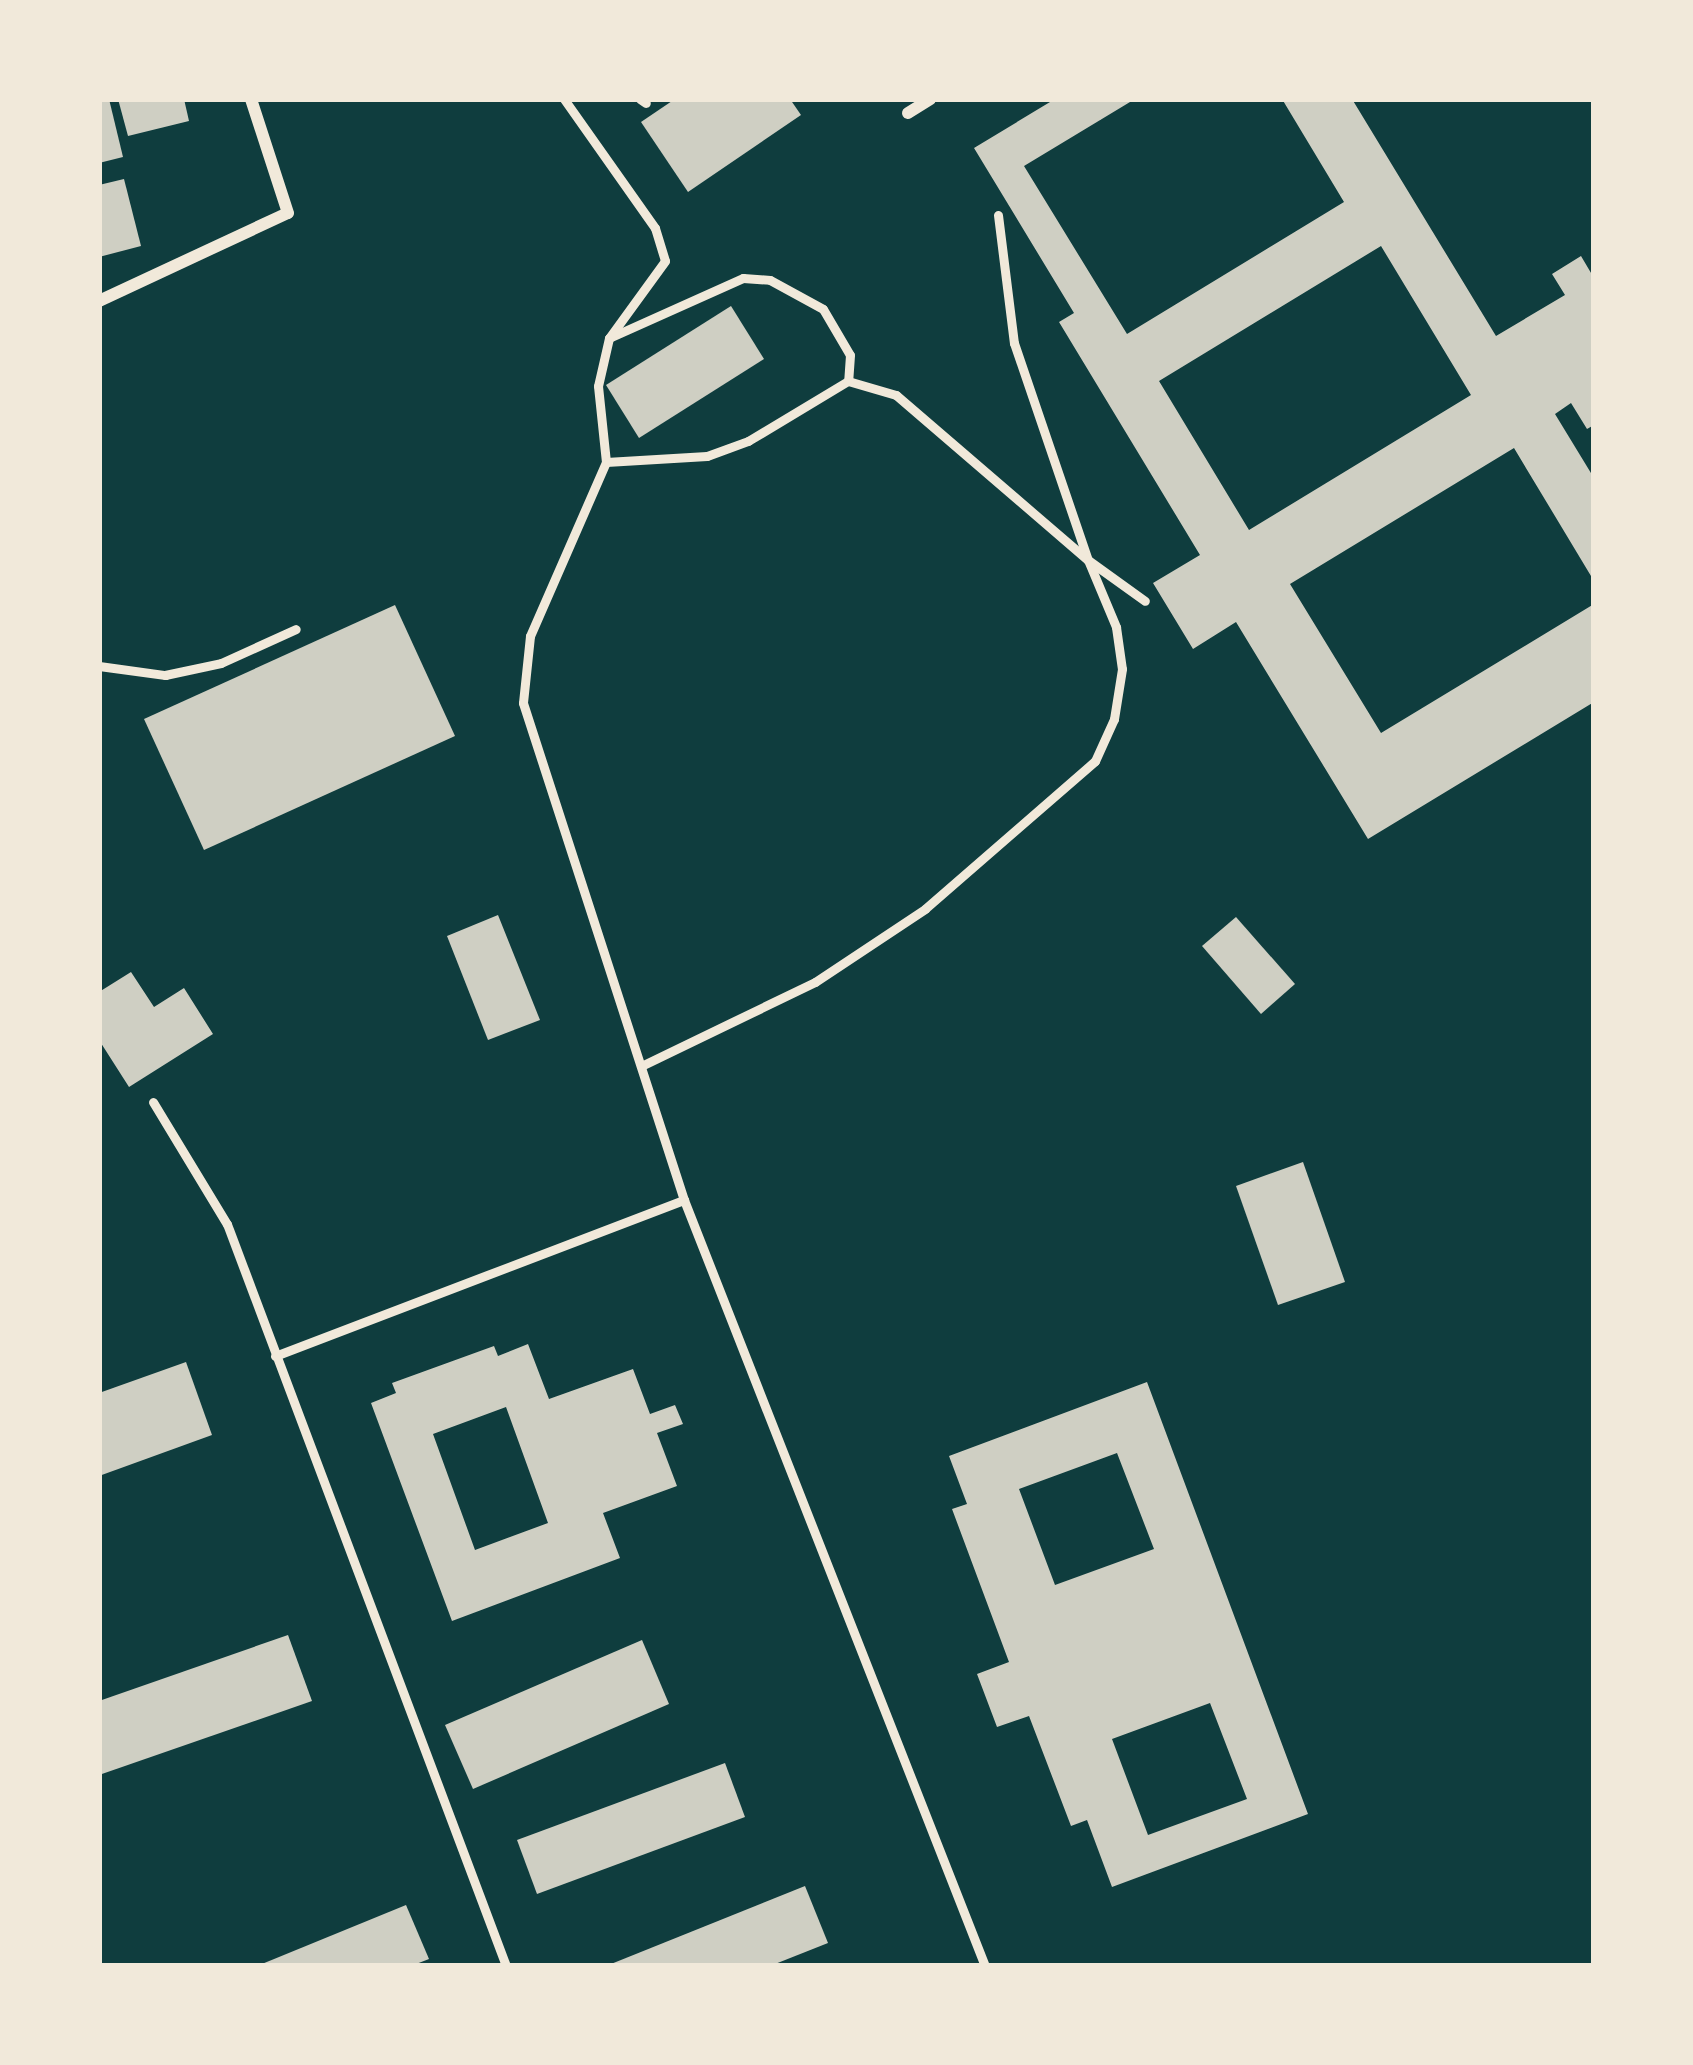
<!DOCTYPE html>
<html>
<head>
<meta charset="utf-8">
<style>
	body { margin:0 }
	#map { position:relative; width:1693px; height:2065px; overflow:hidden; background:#0f3d3e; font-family:"Roboto Condensed",sans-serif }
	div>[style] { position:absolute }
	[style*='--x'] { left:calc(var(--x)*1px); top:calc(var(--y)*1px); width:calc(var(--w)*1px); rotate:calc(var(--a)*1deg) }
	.building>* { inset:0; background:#cfcfc3 }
	.service>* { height:9px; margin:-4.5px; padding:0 4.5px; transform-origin:4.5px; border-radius:4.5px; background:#f1e9da }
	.minor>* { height:12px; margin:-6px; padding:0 6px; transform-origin:6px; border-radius:6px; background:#f1e9da }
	span { translate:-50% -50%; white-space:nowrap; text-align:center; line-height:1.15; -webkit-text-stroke:10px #f1e9da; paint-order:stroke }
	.frame { position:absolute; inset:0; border:102px solid #f1e9da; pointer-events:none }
</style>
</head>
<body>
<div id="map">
	<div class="building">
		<div style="clip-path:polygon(109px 99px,123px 157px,99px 163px,99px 101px)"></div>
		<div style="clip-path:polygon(118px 99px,184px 99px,189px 121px,128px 136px)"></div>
		<div style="clip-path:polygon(675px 99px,790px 99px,801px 115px,688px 192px,641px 122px)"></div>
		<div style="clip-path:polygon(evenodd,1055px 99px,1135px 99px,1024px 166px,1127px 334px,1344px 202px,1282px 99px,1352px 99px,1496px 336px,1565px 295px,1552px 274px,1581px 256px,1594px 278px,1594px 425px,1587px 429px,1571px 403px,1555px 414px,1594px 478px,1594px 581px,1514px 448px,1290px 584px,1381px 733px,1594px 604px,1594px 702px,1368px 839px,1236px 622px,1193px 649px,1153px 583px,1200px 555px,1059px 322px,1074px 313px,974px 148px,1055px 99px,1381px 246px,1471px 395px,1249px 530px,1159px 381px,1381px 246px)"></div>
		<div style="clip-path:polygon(124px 179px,141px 246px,99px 257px,99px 185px)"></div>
		<div style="clip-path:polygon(731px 306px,764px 359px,639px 438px,606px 385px)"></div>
		<div style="clip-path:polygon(395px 605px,455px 736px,204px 850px,144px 719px)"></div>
		<div style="clip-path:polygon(498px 915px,540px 1020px,488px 1040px,447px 936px)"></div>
		<div style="clip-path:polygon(1236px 917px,1295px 984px,1261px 1014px,1202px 946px)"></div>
		<div style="clip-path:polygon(131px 972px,154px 1007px,184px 988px,213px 1034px,129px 1087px,99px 1040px,99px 992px)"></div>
		<div style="clip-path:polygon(1303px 1162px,1345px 1282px,1278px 1305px,1236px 1186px)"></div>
		<div style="clip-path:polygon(evenodd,528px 1344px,549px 1399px,633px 1369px,650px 1414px,675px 1405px,683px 1424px,657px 1433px,677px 1486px,603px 1513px,620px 1558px,452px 1621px,371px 1403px,396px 1393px,392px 1383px,494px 1346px,498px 1356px,528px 1344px,506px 1407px,548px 1523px,475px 1550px,433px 1434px,506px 1407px)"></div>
		<div style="clip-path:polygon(186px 1362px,212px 1435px,99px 1476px,99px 1393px)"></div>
		<div style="clip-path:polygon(evenodd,1147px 1382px,1308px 1814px,1112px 1887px,1087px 1820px,1071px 1826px,1029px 1716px,997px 1727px,977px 1674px,1009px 1662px,952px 1509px,967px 1504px,949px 1456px,1147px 1382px,1117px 1453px,1154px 1549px,1055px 1585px,1019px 1489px,1117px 1453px,1147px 1382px,1210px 1703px,1247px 1799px,1148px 1835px,1112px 1739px,1210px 1703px)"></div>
		<div style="clip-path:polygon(288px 1635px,312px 1701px,99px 1775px,99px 1701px)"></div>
		<div style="clip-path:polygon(642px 1640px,669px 1704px,473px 1789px,445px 1725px)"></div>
		<div style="clip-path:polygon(725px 1763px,745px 1817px,537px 1894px,517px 1840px)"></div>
		<div style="clip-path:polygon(805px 1886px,828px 1943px,770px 1966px,606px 1966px)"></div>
		<div style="clip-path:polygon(406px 1905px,429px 1959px,411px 1966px,257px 1966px)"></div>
	</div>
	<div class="service">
		<div style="--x:564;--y:99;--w:158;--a:54.8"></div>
		<div style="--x:655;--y:228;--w:34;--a:73"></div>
		<div style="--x:665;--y:261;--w:95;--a:126"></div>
		<div style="--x:609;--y:338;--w:49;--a:102.9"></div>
		<div style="--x:598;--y:386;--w:76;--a:84"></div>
		<div style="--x:606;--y:462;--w:190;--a:113.6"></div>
		<div style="--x:530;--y:636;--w:67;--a:96"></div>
		<div style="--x:523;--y:703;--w:522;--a:72.05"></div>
		<div style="--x:684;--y:1200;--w:823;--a:68.55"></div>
		<div style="--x:640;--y:99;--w:7;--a:34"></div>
		<div style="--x:998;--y:215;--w:129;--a:82.9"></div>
		<div style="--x:1014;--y:343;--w:229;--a:71.2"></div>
		<div style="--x:1088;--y:560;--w:70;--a:35.7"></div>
		<div style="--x:609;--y:338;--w:147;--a:-24.1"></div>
		<div style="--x:743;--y:278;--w:27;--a:4"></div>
		<div style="--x:770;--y:280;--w:60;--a:28.7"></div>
		<div style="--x:823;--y:309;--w:53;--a:59.6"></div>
		<div style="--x:850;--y:355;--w:26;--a:94"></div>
		<div style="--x:606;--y:462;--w:101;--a:-3.4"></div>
		<div style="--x:707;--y:456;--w:44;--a:-20.1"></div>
		<div style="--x:748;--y:441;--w:117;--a:-31"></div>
		<div style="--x:848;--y:381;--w:50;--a:16.3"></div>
		<div style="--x:896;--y:395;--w:253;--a:40.7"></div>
		<div style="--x:1088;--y:560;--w:73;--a:67.3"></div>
		<div style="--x:1116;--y:627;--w:42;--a:81.9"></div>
		<div style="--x:1122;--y:669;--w:51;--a:99.1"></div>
		<div style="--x:1114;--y:719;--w:46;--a:114.3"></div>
		<div style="--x:1095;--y:761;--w:225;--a:139"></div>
		<div style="--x:925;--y:909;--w:132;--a:146.4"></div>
		<div style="--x:815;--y:982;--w:193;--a:154.2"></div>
		<div style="--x:99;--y:666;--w:67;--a:7.8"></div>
		<div style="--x:165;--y:675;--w:57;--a:-12.1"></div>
		<div style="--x:221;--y:663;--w:82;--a:-24.4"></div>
		<div style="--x:153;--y:1102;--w:143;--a:58.8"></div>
		<div style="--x:227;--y:1224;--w:793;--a:69.39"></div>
		<div style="--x:275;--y:1356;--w:438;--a:-20.9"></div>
	</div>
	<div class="minor">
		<div style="--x:908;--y:113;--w:26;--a:-32"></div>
		<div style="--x:99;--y:301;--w:208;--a:-25"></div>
		<div style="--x:288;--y:213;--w:120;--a:-108"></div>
	</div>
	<div class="frame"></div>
</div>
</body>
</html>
